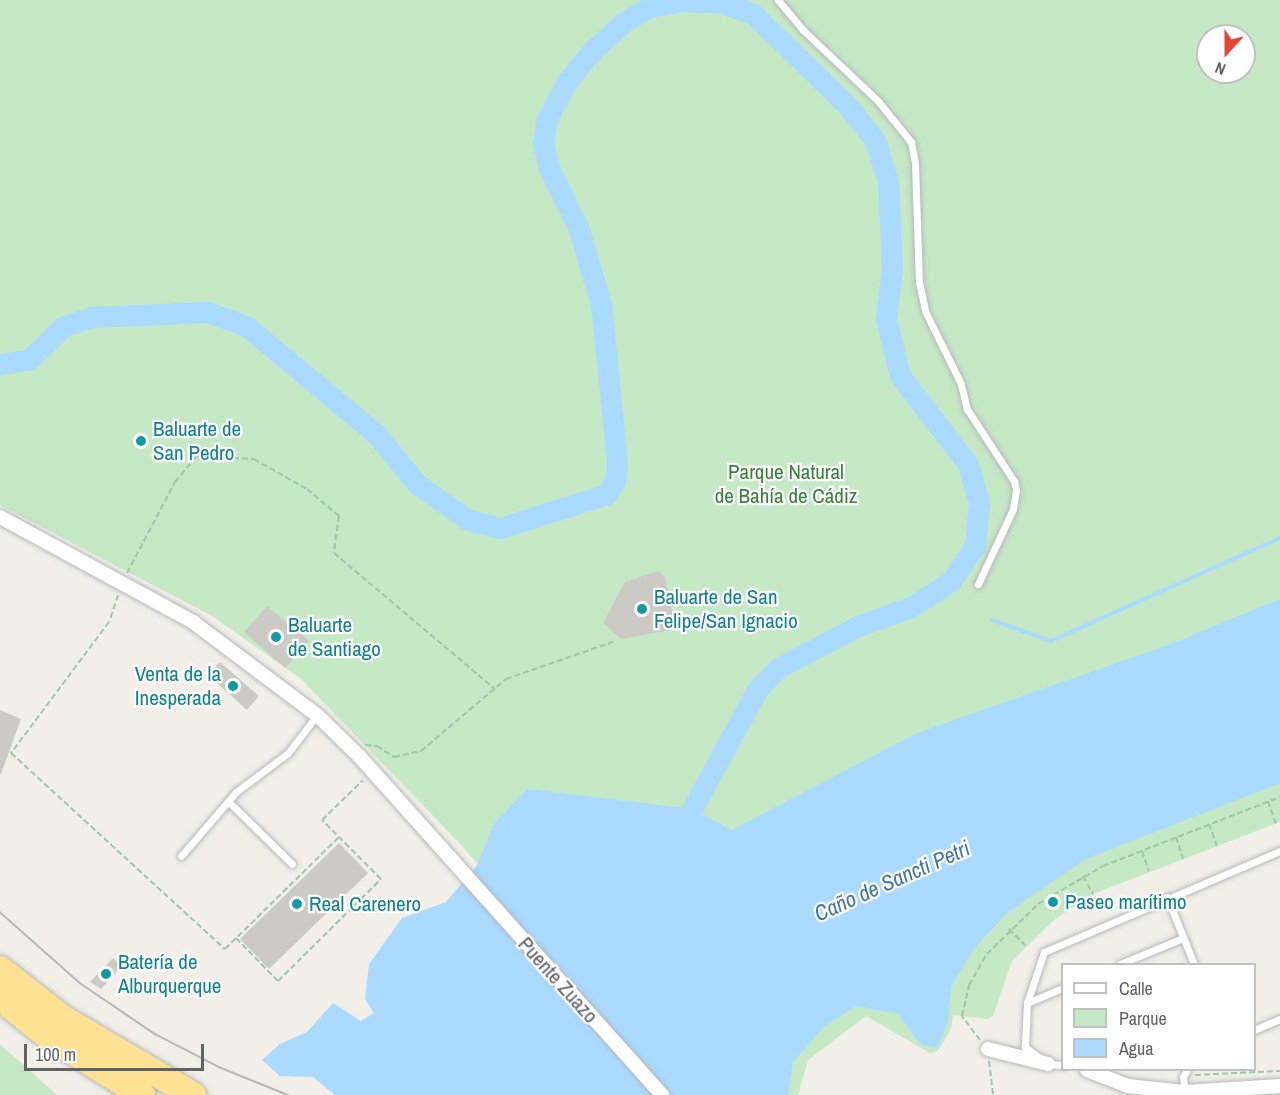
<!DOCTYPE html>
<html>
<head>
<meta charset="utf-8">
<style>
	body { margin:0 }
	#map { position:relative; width:1280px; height:1095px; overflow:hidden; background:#f1efe8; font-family:"Archivo Narrow",sans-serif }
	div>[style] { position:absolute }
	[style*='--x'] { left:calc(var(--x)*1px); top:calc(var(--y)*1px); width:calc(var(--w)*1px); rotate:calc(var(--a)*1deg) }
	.green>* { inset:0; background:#c5e8c5 }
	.water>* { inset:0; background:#aadaff }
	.stream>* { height:4px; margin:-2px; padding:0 2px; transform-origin:2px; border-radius:2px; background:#aadaff }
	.river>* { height:21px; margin:-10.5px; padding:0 10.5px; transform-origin:10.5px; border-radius:10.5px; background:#aadaff }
	.building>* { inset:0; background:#cccac5 }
	.path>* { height:2px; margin-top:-1px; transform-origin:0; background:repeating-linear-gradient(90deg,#9cc7a9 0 6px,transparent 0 9px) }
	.roads { filter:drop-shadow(0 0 2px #b5b8bc) drop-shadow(0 0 2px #b5b8bc) }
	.service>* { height:7px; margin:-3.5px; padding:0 3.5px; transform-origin:3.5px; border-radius:3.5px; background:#fff }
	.minor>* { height:14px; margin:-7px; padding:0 7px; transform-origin:7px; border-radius:7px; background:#fff }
	.motorway>* { height:26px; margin:-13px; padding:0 13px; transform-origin:13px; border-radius:13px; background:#fde293 }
	.tram>* { height:1.5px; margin:-0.75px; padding:0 0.75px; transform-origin:0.75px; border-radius:0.75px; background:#b6b7b8 }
	.dots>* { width:16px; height:16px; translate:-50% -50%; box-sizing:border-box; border:3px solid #fff; border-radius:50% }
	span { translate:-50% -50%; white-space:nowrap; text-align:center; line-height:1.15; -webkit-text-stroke:4.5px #fff; paint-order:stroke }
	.culture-label { font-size:21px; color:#0d838f }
	.left { translate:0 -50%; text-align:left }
	.right { translate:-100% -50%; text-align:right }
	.park-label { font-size:21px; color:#348238 }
	.street-label { font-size:21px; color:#5f6368 }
	.water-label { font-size:22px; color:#4174aa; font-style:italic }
	.legend { position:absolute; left:1061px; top:963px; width:195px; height:108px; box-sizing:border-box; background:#fff; border:2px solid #bfc1c3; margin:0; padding:8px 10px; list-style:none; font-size:18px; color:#5f6368 }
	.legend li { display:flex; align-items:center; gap:12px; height:30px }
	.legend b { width:30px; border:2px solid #bfc1c3 }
	.north { position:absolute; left:1196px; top:24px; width:60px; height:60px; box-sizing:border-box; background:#fff; border:2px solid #bfc1c3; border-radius:50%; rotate:201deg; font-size:16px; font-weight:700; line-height:24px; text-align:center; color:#5f6368 }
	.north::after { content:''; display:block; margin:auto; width:21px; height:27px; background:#ea4335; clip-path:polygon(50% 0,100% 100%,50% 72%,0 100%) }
	.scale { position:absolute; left:24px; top:1044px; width:180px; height:27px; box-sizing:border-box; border:3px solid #5f6368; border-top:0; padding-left:8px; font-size:18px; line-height:21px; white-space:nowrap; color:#5f6368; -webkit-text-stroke:4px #fff; paint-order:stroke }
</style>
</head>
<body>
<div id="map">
	<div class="green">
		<div style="clip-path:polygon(evenodd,0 0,1280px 0,1280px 822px,1093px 894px,1054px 920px,1012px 961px,993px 1016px,988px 1019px,953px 1015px,951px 1029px,938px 1051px,930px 1053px,866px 1016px,808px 1060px,798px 1095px,681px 1095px,462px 846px,300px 678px,212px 616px,0 505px,0 0,1208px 36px,1244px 36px,1244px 72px,1208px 72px,1208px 36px)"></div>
		<div style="clip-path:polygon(0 1044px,57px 1095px,0 1095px)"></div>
	</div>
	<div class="water">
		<div style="clip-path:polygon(1280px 599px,1280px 783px,1086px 859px,1007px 913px,973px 950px,951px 987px,948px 1023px,937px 1048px,920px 1044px,898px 1014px,856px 1006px,823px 1028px,793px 1062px,788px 1095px,335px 1095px,313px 1077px,280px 1076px,262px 1060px,280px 1044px,307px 1032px,333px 1003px,361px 1021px,374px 1013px,365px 999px,369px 964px,402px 918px,446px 902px,477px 865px,494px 824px,527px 789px,692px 809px,732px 830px,917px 733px,1171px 644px)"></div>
	</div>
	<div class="stream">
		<div style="--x:992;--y:620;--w:63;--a:19.6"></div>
		<div style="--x:1051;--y:641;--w:251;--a:-24.2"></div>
	</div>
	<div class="river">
		<div style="--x:0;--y:364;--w:29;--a:-8"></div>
		<div style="--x:29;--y:360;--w:49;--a:-44.2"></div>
		<div style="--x:64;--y:326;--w:28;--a:-18"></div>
		<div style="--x:91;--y:317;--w:117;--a:-2.4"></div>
		<div style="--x:208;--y:312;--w:40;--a:20.2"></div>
		<div style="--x:246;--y:326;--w:169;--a:39.7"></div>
		<div style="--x:376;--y:434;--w:65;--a:50.6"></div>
		<div style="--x:417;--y:484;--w:62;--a:35.2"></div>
		<div style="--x:468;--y:520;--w:33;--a:14"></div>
		<div style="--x:500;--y:528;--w:112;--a:-17.6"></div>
		<div style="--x:607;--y:494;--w:17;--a:-59"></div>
		<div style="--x:616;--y:479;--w:18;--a:-87"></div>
		<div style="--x:617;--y:461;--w:158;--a:-95.8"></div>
		<div style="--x:601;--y:304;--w:80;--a:-106.6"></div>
		<div style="--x:578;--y:227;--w:66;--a:-116.2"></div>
		<div style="--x:549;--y:168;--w:26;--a:-103"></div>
		<div style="--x:543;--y:143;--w:24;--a:-81"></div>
		<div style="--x:547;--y:119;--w:44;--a:-61.7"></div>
		<div style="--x:568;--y:80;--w:40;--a:-50"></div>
		<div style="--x:594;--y:49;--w:40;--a:-42"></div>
		<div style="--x:624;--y:22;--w:30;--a:-30"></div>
		<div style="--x:650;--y:7;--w:33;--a:-11"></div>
		<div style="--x:682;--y:1;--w:37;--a:2"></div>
		<div style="--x:719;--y:2;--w:36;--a:19"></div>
		<div style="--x:753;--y:14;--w:131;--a:44.1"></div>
		<div style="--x:847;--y:105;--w:45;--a:51.3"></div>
		<div style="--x:875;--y:140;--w:43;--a:72.4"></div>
		<div style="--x:888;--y:181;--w:87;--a:87.4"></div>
		<div style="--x:892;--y:268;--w:51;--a:96.7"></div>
		<div style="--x:886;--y:319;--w:59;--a:76.2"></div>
		<div style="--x:900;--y:376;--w:111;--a:52.3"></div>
		<div style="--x:968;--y:464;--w:40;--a:74"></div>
		<div style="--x:979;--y:502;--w:44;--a:95.2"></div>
		<div style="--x:975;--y:546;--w:42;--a:124.4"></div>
		<div style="--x:951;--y:581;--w:48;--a:147"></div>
		<div style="--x:911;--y:607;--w:56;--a:160.3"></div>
		<div style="--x:858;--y:626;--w:90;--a:152.3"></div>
		<div style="--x:778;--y:668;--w:30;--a:134"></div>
		<div style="--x:757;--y:690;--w:136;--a:118.6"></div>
	</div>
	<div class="building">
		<div style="clip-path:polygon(658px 571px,665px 577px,676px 629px,621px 639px,603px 623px,625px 582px)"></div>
		<div style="clip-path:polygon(267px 606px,309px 641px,285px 668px,244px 632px)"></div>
		<div style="clip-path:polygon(220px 662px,259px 696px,247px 710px,208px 675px)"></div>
		<div style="clip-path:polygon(0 710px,21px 719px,1px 774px,0 774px)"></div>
		<div style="clip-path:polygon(339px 843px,368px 873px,269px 969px,240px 939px)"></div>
		<div style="clip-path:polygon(113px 958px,122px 966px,101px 989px,90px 982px)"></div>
	</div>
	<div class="path">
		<div style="--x:127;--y:573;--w:103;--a:-62.2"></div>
		<div style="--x:175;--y:482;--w:34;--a:-50"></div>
		<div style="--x:197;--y:456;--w:57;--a:3"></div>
		<div style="--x:254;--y:459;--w:61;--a:29.5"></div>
		<div style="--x:307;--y:489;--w:42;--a:40.2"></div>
		<div style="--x:339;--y:516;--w:37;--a:98"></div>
		<div style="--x:334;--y:553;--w:211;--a:40.2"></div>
		<div style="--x:118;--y:595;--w:28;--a:108"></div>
		<div style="--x:109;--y:622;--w:164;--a:126.8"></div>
		<div style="--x:11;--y:753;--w:290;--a:42.5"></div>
		<div style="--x:225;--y:949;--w:160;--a:-44.5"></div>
		<div style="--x:365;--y:745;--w:12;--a:5"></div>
		<div style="--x:377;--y:746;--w:20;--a:33"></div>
		<div style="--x:394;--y:757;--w:28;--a:-13"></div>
		<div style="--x:421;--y:751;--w:111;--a:-40.3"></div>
		<div style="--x:506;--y:679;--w:113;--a:-19.1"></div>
		<div style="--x:1268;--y:801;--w:24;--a:71"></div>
		<div style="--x:1209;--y:824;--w:23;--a:70"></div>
		<div style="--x:1176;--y:837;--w:23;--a:72"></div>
		<div style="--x:1142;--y:851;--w:21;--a:71"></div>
		<div style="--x:1083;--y:876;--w:21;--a:61"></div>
		<div style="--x:1009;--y:929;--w:24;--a:45"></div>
		<div style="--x:236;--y:938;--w:60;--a:45.7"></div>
		<div style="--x:278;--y:981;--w:145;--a:-44.7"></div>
		<div style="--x:381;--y:879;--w:83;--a:-135"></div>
		<div style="--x:322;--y:820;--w:57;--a:-44.3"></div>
		<div style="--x:980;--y:1040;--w:30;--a:-127"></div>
		<div style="--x:962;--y:1016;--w:32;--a:-77"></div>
		<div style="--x:969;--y:985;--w:36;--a:-60"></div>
		<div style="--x:987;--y:954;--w:71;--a:-44.4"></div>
		<div style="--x:1038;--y:904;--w:75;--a:-30.3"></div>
		<div style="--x:1103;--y:866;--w:190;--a:-21.3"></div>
		<div style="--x:989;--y:1061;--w:34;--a:83"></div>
		<div style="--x:1195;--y:1075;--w:85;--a:-2.7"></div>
	</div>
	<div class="roads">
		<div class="service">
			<div style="--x:778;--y:0;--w:39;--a:50"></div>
			<div style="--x:803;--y:30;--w:103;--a:43.4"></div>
			<div style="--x:878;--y:101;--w:53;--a:51.2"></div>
			<div style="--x:911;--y:142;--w:21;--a:79"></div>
			<div style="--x:915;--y:163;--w:119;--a:88.1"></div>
			<div style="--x:919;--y:282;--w:30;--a:78"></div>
			<div style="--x:925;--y:311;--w:81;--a:63.7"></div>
			<div style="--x:961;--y:384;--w:26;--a:77"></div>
			<div style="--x:967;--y:409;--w:86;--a:56.9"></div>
			<div style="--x:1014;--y:481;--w:9;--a:77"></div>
			<div style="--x:1016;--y:490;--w:19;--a:99"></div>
			<div style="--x:1013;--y:509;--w:83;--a:115"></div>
			<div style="--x:229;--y:802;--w:88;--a:44.5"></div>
			<div style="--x:181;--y:856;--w:84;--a:-49.3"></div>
			<div style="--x:236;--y:792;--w:65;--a:-36.9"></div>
			<div style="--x:288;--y:753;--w:48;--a:-52.7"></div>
			<div style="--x:1167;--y:897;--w:72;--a:68.1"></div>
			<div style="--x:1120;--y:964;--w:68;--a:-22.4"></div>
			<div style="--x:1027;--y:1003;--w:38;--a:-23"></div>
			<div style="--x:1254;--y:1030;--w:28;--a:-23"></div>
			<div style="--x:1062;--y:1065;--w:14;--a:-176"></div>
			<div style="--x:1048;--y:1064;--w:29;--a:-144"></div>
			<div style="--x:1025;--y:1047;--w:44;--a:-87.4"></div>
			<div style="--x:1027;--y:1003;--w:54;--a:-71.6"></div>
			<div style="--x:1044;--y:952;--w:257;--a:-23.2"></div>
			<div style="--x:1185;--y:1093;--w:16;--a:-97"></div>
			<div style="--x:1183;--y:1077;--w:8;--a:-60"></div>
		</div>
		<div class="minor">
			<div style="--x:0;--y:517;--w:220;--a:28.5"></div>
			<div style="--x:193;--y:622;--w:155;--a:36.9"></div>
			<div style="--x:317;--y:715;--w:59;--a:44.3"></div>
			<div style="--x:359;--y:756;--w:455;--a:48.2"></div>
			<div style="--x:988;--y:1049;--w:62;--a:14"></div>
			<div style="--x:1087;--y:1070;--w:44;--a:21.3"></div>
			<div style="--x:1128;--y:1086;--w:57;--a:6"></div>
			<div style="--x:1185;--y:1092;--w:95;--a:-3.6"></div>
		</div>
		<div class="motorway">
			<div style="--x:0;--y:969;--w:81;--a:38"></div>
			<div style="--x:64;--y:1019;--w:150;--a:30.5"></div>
			<div style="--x:0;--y:998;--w:63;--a:38.5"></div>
			<div style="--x:49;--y:1037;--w:110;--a:31.9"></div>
		</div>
	</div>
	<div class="tram">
		<div style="--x:0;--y:912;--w:107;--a:41.6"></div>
		<div style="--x:80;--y:983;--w:91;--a:34.2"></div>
		<div style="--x:155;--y:1034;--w:72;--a:27.3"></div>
		<div style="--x:219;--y:1067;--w:74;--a:22.1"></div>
	</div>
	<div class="dots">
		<div style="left:141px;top:441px;background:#0f9aa8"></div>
		<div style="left:642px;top:609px;background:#0f9aa8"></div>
		<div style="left:276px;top:637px;background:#0f9aa8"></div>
		<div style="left:233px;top:686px;background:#0f9aa8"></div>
		<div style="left:1053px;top:902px;background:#0f9aa8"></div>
		<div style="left:297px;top:904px;background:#0f9aa8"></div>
		<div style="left:106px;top:974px;background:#0f9aa8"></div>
	</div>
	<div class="culture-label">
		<span class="left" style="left:153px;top:441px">Baluarte de<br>San Pedro</span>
		<span class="left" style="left:654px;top:609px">Baluarte de San<br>Felipe/San Ignacio</span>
		<span class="left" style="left:288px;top:637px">Baluarte<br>de Santiago</span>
		<span class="right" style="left:221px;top:686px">Venta de la<br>Inesperada</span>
		<span class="left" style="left:1065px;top:902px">Paseo marítimo</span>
		<span class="left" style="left:309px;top:904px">Real Carenero</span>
		<span class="left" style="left:118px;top:974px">Batería de<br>Alburquerque</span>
	</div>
	<div class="park-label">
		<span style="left:786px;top:484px">Parque Natural<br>de Bahía de Cádiz</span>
	</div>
	<div class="street-label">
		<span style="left:558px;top:980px;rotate:48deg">Puente Zuazo</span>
	</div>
	<div class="water-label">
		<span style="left:892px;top:881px;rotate:-24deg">Caño de Sancti Petri</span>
	</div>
	<ul class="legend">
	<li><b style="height:8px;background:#fff"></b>Calle</li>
	<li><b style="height:16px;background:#c5e8c5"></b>Parque</li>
	<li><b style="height:16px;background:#aadaff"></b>Agua</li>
	</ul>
	<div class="north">N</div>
	<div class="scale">100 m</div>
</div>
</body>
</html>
